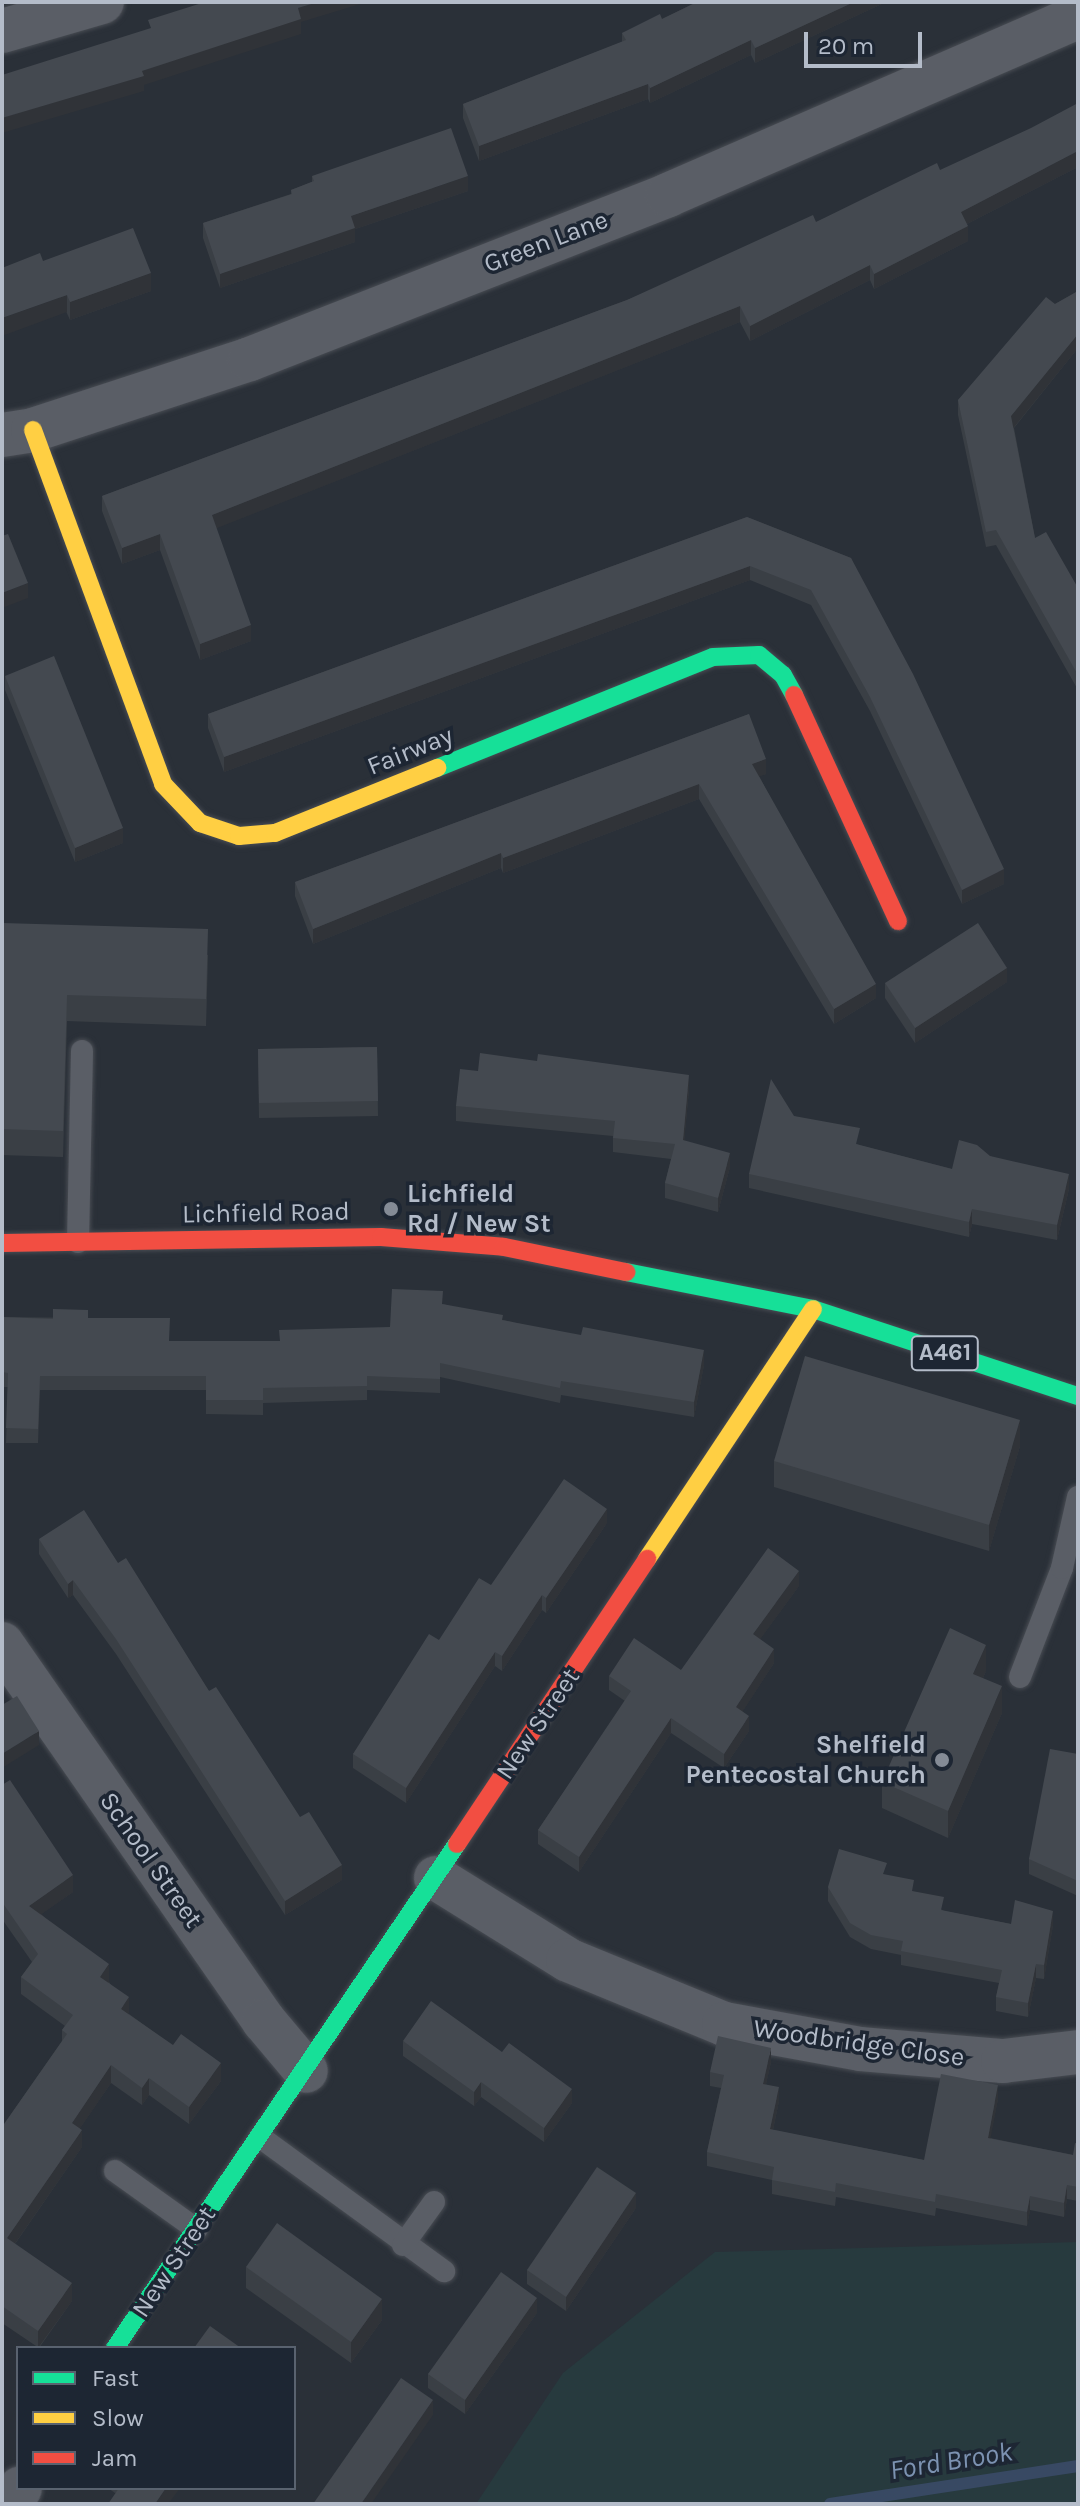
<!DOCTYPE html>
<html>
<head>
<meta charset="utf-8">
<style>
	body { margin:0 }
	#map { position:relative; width:1080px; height:2506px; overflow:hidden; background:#2a3038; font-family:Karla,sans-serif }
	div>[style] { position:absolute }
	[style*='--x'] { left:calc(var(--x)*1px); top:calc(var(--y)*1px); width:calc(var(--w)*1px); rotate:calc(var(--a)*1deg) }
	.green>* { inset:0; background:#273a3e }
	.stream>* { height:12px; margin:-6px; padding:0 6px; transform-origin:6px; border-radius:6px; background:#384963 }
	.roads { filter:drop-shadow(0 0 2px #484c53) drop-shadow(0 0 2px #484c53) }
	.lane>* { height:22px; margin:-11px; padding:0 11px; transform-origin:11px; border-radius:11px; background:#5a5e66 }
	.street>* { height:44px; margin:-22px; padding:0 22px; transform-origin:22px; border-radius:22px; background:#5a5e66 }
	.fast>* { height:18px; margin:-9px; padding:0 9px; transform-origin:9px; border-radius:9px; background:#16e098 }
	.slow>* { height:18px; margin:-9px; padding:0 9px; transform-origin:9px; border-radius:9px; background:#ffcf43 }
	.jam>* { height:18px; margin:-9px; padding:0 9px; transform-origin:9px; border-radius:9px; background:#f24e42 }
	.wall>* { inset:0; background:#3a3f45 }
	.shaded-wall>* { inset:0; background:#303338 }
	.building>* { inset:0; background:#444950 }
	.dots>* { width:22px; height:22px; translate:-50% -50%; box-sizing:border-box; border:4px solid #1d2633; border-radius:50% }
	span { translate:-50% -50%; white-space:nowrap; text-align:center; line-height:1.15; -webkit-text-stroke:7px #1d2633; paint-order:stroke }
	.shield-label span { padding:2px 6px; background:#1d2633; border:2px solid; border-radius:6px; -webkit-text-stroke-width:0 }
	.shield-label { font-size:24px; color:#b4bcc9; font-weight:700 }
	.street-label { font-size:26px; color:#b4bcc9 }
	.poi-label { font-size:26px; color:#b4bcc9; font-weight:700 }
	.left { translate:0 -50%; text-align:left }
	.right { translate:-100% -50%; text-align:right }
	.water-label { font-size:28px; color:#7c92b1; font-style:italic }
	.frame { position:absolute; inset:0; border:4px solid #b4bcc9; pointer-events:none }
	.legend { position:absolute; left:16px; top:2346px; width:280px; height:144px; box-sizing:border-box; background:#1d2633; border:2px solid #59626f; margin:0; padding:10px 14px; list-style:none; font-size:24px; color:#b4bcc9 }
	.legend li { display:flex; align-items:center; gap:16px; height:40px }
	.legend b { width:40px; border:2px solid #59626f }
	.scale { position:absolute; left:804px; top:32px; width:118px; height:36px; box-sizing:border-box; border:4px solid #b4bcc9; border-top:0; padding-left:10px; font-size:24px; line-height:28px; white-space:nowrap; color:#b4bcc9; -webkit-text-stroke:6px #1d2633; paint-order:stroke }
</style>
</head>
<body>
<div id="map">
	<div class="green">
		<div style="clip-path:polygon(1078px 2242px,1078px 2504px,476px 2504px,563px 2373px,715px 2252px)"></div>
	</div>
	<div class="stream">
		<div style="--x:830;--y:2504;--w:251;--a:-8.7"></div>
	</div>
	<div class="roads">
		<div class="lane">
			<div style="--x:78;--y:1242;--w:191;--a:-88.8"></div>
			<div style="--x:1020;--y:1677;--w:117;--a:-68.9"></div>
			<div style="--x:1062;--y:1568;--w:73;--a:-77.3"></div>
			<div style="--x:260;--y:2137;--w:228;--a:36.1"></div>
			<div style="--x:115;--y:2171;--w:100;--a:35.6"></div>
			<div style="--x:403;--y:2245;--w:53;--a:-54.2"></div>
		</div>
		<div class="street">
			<div style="--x:2;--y:31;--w:104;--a:-16.2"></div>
			<div style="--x:2;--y:435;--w:31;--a:-9"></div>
			<div style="--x:33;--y:430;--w:228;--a:-18.1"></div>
			<div style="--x:250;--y:359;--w:449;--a:-21.4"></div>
			<div style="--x:668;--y:195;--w:447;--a:-23.5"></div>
			<div style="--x:2;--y:1644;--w:459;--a:55.2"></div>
			<div style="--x:264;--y:2021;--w:65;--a:50"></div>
			<div style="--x:436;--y:1878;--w:155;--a:31.8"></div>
			<div style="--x:568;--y:1960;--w:169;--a:22.3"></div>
			<div style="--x:724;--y:2024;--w:138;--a:10.4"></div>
			<div style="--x:860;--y:2049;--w:144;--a:4.8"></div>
			<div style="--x:1003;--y:2061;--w:76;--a:-6.8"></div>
			<div style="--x:9;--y:2504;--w:19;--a:-55"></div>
		</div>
		<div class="fast">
			<div style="--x:437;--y:768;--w:297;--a:-21.9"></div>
			<div style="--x:713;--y:657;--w:46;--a:-2.5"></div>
			<div style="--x:759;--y:655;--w:31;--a:40"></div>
			<div style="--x:783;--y:675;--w:23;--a:61"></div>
			<div style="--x:626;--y:1272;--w:191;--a:11.2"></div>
			<div style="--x:813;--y:1309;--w:279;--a:18.2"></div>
			<div style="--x:115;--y:2348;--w:609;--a:-55.84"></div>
		</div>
		<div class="slow">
			<div style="--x:33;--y:430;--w:377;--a:69.8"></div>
			<div style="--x:163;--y:784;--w:54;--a:46.5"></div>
			<div style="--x:200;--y:823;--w:41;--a:18.4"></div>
			<div style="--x:239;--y:836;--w:36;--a:-5"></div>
			<div style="--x:275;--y:833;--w:175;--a:-21.9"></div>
			<div style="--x:647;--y:1559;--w:300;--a:-56.4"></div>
		</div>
		<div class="jam">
			<div style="--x:794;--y:695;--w:249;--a:65.3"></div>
			<div style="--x:2;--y:1243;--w:379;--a:-0.9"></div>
			<div style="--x:381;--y:1237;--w:123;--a:4.6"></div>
			<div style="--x:504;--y:1247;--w:125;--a:11.6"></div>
			<div style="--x:457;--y:1844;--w:343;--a:-56.3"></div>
		</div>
	</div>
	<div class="wall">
		<div style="clip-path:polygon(697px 2px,886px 2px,755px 63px,751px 55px,650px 103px,648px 99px,479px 161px,463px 118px,463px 104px,622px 42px,622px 33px,662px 19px)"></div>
		<div style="clip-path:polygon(1078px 167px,967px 224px,968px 241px,874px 289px,870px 280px,750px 341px,740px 322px,216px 528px,251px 641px,200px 660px,160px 550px,122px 564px,102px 511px,102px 496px,627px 300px,816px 222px,940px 170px)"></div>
		<div style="clip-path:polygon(312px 176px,468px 191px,355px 229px,355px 242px,220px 288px,203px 238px,203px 223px,291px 194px,291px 190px,312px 182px)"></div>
		<div style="clip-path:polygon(43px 261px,151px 291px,70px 320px)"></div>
		<div style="clip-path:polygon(1078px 291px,1078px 348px,1014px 428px,1035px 538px,1078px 588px,1078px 690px,996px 545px,986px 547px,958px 415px,958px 400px,1055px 304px)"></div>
		<div style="clip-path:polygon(747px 517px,851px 558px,1004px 884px,962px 904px,870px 711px,811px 605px,750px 580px,224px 772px,208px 728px,208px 714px)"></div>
		<div style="clip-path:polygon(5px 676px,123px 843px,75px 862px,5px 690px)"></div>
		<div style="clip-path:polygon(749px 714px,766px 774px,759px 776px,876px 998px,834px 1024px,699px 799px,503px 873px,501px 868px,313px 944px,295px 896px,295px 882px)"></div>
		<div style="clip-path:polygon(2px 923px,208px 955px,206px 1026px,67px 1021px,63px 1157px,2px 1155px)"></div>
		<div style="clip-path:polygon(1007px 982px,915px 1043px,885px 998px,885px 983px)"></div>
		<div style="clip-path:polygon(377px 1047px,378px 1116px,259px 1118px,258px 1049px)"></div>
		<div style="clip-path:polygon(537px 1061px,689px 1090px,684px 1141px,730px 1167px,718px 1212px,665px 1198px,665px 1183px,671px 1159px,613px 1152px,613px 1136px,456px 1121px,456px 1106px,478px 1071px)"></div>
		<div style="clip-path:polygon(794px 1116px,859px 1145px,952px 1169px,990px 1156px,1069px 1189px,1057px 1240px,972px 1224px,969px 1237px,749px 1188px,749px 1174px)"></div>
		<div style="clip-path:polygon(443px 1304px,503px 1320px,704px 1365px,694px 1417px,561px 1395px,560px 1403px,440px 1377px,440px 1393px,367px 1390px,367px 1400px,263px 1403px,263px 1415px,206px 1414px,206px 1390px,40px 1390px,38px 1443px,6px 1443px,8px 1387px,2px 1387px,2px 1317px,88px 1318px,169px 1341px,279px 1341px,390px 1327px)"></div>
		<div style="clip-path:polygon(1020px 1446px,989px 1551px,774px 1487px,774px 1461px)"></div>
		<div style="clip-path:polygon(607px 1523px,546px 1613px,542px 1610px,502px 1671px,495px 1666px,406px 1803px,353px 1768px,353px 1754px,439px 1640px,491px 1585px)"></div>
		<div style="clip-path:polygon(39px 1539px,118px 1563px,209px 1691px,342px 1880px,285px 1915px,116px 1654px,73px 1595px,68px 1598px,39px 1554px)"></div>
		<div style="clip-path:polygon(799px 1586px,760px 1639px,774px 1663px,742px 1712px,749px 1731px,724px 1768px,671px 1733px,579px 1872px,538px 1844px,538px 1830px,625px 1701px,609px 1690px,609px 1676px,681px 1670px)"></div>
		<div style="clip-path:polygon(986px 1671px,983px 1678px,1002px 1713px,948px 1838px,882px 1808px,882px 1782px)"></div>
		<div style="clip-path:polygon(1078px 1754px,1078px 1896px,1029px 1874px,1029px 1859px)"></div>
		<div style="clip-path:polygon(2px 1785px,73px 1892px,41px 1914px,109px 1982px,129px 2014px,221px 2081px,189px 2124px,149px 2095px,142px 2105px,111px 2083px,80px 2128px,82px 2147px,15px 2244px,72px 2301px,39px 2348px,2px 2323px,2px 2127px,62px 2041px,62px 2030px,65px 2026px,21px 1994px,21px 1977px,32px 1962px,2px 1919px)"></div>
		<div style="clip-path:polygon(887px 1875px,944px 1911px,1011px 1924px,1053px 1925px,1044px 1979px,1036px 1978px,1028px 2017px,996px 2011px,996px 1997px,999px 1983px,901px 1965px,901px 1955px,871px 1949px,850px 1937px,828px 1901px,828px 1887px)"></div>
		<div style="clip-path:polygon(403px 2041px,572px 2103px,544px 2142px,481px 2097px,474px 2106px,403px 2056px)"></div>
		<div style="clip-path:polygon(771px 2062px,766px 2084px,779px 2101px,773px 2130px,924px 2160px,998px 2099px,990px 2138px,1073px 2155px,1078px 2144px,1078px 2201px,1067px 2199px,1064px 2217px,1030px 2210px,1027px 2226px,936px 2208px,935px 2216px,836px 2197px,835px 2206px,772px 2194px,772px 2180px,707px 2166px,707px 2152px,721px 2088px,710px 2086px,710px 2072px)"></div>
		<div style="clip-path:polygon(636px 2208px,566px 2311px,527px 2284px,527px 2270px)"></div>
		<div style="clip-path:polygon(246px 2267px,382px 2320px,351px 2363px,246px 2288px)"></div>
		<div style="clip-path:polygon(537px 2313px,465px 2414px,428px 2388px,428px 2374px)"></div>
		<div style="clip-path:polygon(108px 2488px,180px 2488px,115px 2493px)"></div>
	</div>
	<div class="shaded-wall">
		<div style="clip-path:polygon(318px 2px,367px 2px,301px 22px,301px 34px,144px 85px,144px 91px,2px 133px,2px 118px,142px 71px,298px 8px)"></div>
		<div style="clip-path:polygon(854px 2px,886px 2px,755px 63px,755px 48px)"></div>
		<div style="clip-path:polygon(751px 40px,751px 55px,650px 103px,650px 88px)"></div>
		<div style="clip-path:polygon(648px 84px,648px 99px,479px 161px,479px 146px)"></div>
		<div style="clip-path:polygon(1078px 151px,1078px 167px,961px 227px,961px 212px)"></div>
		<div style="clip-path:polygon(468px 176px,468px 191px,355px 229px,355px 242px,220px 288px,220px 274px,351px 216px)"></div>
		<div style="clip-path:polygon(968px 226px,968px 241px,874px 289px,874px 274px)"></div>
		<div style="clip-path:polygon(870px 265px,870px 280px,750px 341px,750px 326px)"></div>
		<div style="clip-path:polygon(151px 273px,151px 291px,70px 320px,70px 302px)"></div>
		<div style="clip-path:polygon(67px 295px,67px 312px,2px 336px,2px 318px)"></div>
		<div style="clip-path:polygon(740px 306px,740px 322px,212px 530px,212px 515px)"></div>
		<div style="clip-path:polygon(1078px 334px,1078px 348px,1011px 431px,1011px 416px)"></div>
		<div style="clip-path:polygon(160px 534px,160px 550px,122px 564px,122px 548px)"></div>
		<div style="clip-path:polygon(750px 566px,750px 580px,224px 772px,224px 757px)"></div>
		<div style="clip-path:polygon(28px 583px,28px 598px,2px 608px,2px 593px)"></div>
		<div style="clip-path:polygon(251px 625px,251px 641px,200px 660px,200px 644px)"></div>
		<div style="clip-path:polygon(766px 759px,766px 774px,752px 779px,752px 764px)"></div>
		<div style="clip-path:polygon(699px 784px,699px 799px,503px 873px,503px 858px)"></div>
		<div style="clip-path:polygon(123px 828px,123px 843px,75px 862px,75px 848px)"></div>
		<div style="clip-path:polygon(501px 853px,501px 868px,313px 944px,313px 929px)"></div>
		<div style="clip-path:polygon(1004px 869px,1004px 884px,962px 904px,962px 890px)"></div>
		<div style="clip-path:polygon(1007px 968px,1007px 982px,915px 1043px,915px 1028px)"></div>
		<div style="clip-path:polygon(876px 984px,876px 998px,834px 1024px,834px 1009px)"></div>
		<div style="clip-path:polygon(689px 1075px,689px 1090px,683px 1155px,683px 1140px)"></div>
		<div style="clip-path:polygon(730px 1153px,730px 1167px,718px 1212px,718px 1198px)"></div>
		<div style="clip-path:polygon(1069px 1174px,1069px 1189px,1057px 1240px,1057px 1225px)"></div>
		<div style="clip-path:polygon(972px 1209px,972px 1224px,969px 1237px,969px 1222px)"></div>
		<div style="clip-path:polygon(704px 1350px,704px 1365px,694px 1417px,694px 1402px)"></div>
		<div style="clip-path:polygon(1020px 1420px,1020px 1446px,989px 1551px,989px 1525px)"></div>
		<div style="clip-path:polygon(607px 1509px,607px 1523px,546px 1613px,546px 1598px)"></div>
		<div style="clip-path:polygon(799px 1571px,799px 1586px,753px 1649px,753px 1634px)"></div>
		<div style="clip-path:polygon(73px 1580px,73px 1595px,68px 1598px,68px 1584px)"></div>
		<div style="clip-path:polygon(542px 1595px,542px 1610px,502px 1671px,502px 1656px)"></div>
		<div style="clip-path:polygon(986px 1645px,986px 1671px,973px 1700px,973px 1674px)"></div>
		<div style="clip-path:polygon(774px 1649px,774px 1663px,736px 1722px,736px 1707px)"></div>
		<div style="clip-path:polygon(495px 1652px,495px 1666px,406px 1803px,406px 1788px)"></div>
		<div style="clip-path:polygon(1002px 1686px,1002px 1713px,948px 1838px,948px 1811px)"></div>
		<div style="clip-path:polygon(749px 1716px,749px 1731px,724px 1768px,724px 1754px)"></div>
		<div style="clip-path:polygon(671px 1718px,671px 1733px,579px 1872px,579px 1857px)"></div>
		<div style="clip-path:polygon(39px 1731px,39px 1745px,2px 1768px,2px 1754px)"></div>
		<div style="clip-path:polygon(342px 1865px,342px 1880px,285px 1915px,285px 1901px)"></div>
		<div style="clip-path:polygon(73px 1875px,73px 1892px,29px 1923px,29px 1906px)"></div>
		<div style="clip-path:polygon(1053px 1911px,1053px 1925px,1044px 1979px,1044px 1965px)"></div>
		<div style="clip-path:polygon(109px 1964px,109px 1982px,100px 1994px,100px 1977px)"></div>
		<div style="clip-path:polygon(1036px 1964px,1036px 1978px,1028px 2017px,1028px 2003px)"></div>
		<div style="clip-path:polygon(129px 1997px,129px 2015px,121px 2009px)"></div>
		<div style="clip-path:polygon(771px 2048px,771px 2062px,763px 2098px,763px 2084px)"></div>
		<div style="clip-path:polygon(221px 2063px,221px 2081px,189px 2124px,189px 2107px)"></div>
		<div style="clip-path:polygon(111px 2065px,111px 2083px,72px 2140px,72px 2123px)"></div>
		<div style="clip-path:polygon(149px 2078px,149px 2095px,142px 2105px,142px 2088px)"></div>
		<div style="clip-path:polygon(481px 2082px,481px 2097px,474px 2106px,474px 2092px)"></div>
		<div style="clip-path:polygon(998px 2085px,998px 2099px,988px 2152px,988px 2138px)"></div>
		<div style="clip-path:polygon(779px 2087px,779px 2101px,770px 2144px,770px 2129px)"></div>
		<div style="clip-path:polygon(572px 2089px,572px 2103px,544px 2142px,544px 2128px)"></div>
		<div style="clip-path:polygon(82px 2130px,82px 2147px,7px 2255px,7px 2238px)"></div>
		<div style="clip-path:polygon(1067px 2185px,1067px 2199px,1064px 2217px,1064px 2203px)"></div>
		<div style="clip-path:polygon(636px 2193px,636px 2208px,566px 2311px,566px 2297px)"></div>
		<div style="clip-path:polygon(1030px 2196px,1030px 2210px,1027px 2226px,1027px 2212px)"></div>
		<div style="clip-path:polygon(72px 2283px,72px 2301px,38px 2348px,38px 2331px)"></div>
		<div style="clip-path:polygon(537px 2298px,537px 2313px,465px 2414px,465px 2400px)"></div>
		<div style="clip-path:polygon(382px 2299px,382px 2320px,351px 2363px,351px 2342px)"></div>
		<div style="clip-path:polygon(433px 2400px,433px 2415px,371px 2504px,361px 2504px)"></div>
		<div style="clip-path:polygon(166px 2488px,180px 2488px,168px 2504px,155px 2504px)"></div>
	</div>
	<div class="building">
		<div style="clip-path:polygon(205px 2px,318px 2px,298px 8px,301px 19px,142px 71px,144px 76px,2px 118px,2px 75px,151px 28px,148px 20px)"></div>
		<div style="clip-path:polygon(697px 2px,854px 2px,755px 48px,751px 40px,650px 88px,648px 84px,479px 146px,463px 104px,626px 40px,622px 33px,660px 14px,662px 19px)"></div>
		<div style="clip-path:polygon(1078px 103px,1078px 151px,961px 212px,968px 226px,874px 274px,870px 265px,750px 326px,740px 306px,212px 515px,251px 625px,200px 644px,160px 534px,122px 548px,102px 496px,627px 300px,813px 215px,816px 222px,937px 163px,940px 170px,1031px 128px)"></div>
		<div style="clip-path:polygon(451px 128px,468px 176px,351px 216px,355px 228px,220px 274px,203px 223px,292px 194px,291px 190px,314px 181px,312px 176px)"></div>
		<div style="clip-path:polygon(133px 228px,151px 273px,70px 302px,67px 295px,2px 318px,2px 268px,40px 253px,43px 261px)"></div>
		<div style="clip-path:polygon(1078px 291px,1078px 334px,1011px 416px,1035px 538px,1046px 532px,1078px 588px,1078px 675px,996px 530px,986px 532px,958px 400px,1046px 297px,1055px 304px)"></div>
		<div style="clip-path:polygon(747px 517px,851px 558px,913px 674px,1004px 869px,962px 890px,870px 697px,811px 590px,750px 566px,224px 757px,208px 714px)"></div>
		<div style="clip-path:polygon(8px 534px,28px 583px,2px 593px,2px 536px)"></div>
		<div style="clip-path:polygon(54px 656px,123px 828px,75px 848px,5px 676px)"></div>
		<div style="clip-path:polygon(749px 714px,766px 759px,752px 764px,876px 984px,834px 1009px,699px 784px,503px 858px,501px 853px,313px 929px,295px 882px)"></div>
		<div style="clip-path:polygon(2px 923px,208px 929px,206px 999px,67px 995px,63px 1131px,2px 1129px)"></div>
		<div style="clip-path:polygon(978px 923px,1007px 968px,915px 1028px,885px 983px)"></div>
		<div style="clip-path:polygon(377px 1047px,378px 1101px,259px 1103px,258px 1049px)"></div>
		<div style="clip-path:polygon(480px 1053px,537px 1061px,538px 1054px,689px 1075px,683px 1140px,730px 1153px,718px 1198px,665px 1183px,675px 1144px,613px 1138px,615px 1121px,456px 1106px,460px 1069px,478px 1071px)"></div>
		<div style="clip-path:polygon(771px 1079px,794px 1116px,860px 1128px,856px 1144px,952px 1169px,959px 1140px,977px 1145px,990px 1156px,1069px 1174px,1057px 1225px,972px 1209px,969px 1222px,749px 1174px)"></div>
		<div style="clip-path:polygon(392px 1289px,443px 1291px,442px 1304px,503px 1315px,502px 1320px,581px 1335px,583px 1327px,704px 1350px,694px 1402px,561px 1381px,560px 1388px,440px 1363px,440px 1379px,367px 1376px,367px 1386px,263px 1388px,263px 1400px,206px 1400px,206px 1376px,40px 1376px,38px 1429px,6px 1428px,8px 1373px,2px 1372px,2px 1317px,53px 1319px,53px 1309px,88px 1310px,88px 1318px,170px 1318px,169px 1341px,280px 1341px,279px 1330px,390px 1327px)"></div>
		<div style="clip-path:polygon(805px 1356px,1020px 1420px,989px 1525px,774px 1461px)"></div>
		<div style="clip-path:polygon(564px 1479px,607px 1509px,546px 1598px,542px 1595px,502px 1656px,495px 1652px,406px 1788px,353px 1754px,429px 1634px,439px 1640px,479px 1578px,491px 1585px)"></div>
		<div style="clip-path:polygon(84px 1510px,118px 1563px,126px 1558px,209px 1691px,216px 1687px,300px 1817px,309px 1812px,342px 1865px,285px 1901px,116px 1639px,73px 1580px,68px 1584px,39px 1539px)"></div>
		<div style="clip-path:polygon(768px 1548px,799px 1571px,753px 1634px,774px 1649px,736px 1707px,749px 1716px,724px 1754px,671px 1718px,579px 1857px,538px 1830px,631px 1691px,609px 1676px,634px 1638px,681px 1670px)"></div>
		<div style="clip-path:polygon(950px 1628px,986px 1645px,973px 1674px,1002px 1686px,948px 1811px,882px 1782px)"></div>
		<div style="clip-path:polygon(17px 1696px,39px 1731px,2px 1754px,2px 1705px)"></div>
		<div style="clip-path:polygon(1050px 1749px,1078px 1754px,1078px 1881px,1029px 1859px)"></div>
		<div style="clip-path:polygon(10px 1780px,73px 1875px,29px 1906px,109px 1964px,100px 1977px,129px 1997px,121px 2009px,173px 2045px,181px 2034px,221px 2063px,189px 2107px,149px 2078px,142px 2088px,111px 2065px,72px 2123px,82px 2130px,7px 2238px,72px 2283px,38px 2331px,2px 2306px,2px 2127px,67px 2034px,62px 2030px,73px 2015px,21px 1977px,38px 1954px,2px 1902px,2px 1879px,3px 1879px,2px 1877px,2px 1785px)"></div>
		<div style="clip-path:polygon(839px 1849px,887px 1863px,883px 1874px,914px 1880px,912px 1891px,944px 1897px,941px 1910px,1011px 1924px,1015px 1900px,1053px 1911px,1044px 1965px,1036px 1964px,1028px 2003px,996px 1997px,1002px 1970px,901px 1951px,903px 1941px,871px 1935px,850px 1923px,828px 1887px)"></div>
		<div style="clip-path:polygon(431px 2001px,502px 2052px,509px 2043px,572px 2089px,544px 2128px,481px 2082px,474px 2092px,403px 2041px)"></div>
		<div style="clip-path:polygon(718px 2036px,771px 2048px,763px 2084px,779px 2087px,770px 2129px,924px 2160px,941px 2074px,998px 2085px,988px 2138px,1073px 2155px,1075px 2143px,1078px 2144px,1078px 2187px,1067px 2185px,1064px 2203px,1030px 2196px,1027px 2212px,936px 2194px,935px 2202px,836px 2183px,835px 2192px,772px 2180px,774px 2167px,707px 2152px,724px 2075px,710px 2072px)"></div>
		<div style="clip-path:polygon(597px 2167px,636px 2193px,566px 2297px,527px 2270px)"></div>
		<div style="clip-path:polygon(277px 2223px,382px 2299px,351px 2342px,246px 2267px)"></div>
		<div style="clip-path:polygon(501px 2272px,537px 2298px,465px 2400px,428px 2374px)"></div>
		<div style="clip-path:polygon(210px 2326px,241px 2348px,194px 2348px)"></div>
		<div style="clip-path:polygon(401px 2378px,433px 2400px,361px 2504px,313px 2504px)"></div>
		<div style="clip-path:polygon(119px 2488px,166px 2488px,155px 2504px,108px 2504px)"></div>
	</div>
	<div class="dots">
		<div style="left:391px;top:1209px;background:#848b96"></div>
		<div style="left:942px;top:1760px;background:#848b96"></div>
	</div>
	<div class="shield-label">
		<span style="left:945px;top:1353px">A461</span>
	</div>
	<div class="street-label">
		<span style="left:546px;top:242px;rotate:-21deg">Green Lane</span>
		<span style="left:410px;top:751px;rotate:-22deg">Fairway</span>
		<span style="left:266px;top:1213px;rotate:-1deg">Lichfield Road</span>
		<span style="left:538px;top:1724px;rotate:-56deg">New Street</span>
		<span style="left:151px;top:1860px;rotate:55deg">School Street</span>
		<span style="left:859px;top:2043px;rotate:8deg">Woodbridge Close</span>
		<span style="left:174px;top:2262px;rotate:-56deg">New Street</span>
	</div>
	<div class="poi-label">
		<span class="left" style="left:407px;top:1209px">Lichfield<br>Rd / New St</span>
		<span class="right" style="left:926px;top:1760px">Shelfield<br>Pentecostal Church</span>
	</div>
	<div class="water-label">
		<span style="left:951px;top:2461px;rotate:-9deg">Ford Brook</span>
	</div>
	<div class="frame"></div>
	<ul class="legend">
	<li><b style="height:10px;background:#16e098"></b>Fast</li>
	<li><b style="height:10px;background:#ffcf43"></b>Slow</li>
	<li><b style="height:10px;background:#f24e42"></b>Jam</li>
	</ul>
	<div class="scale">20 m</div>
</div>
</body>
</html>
